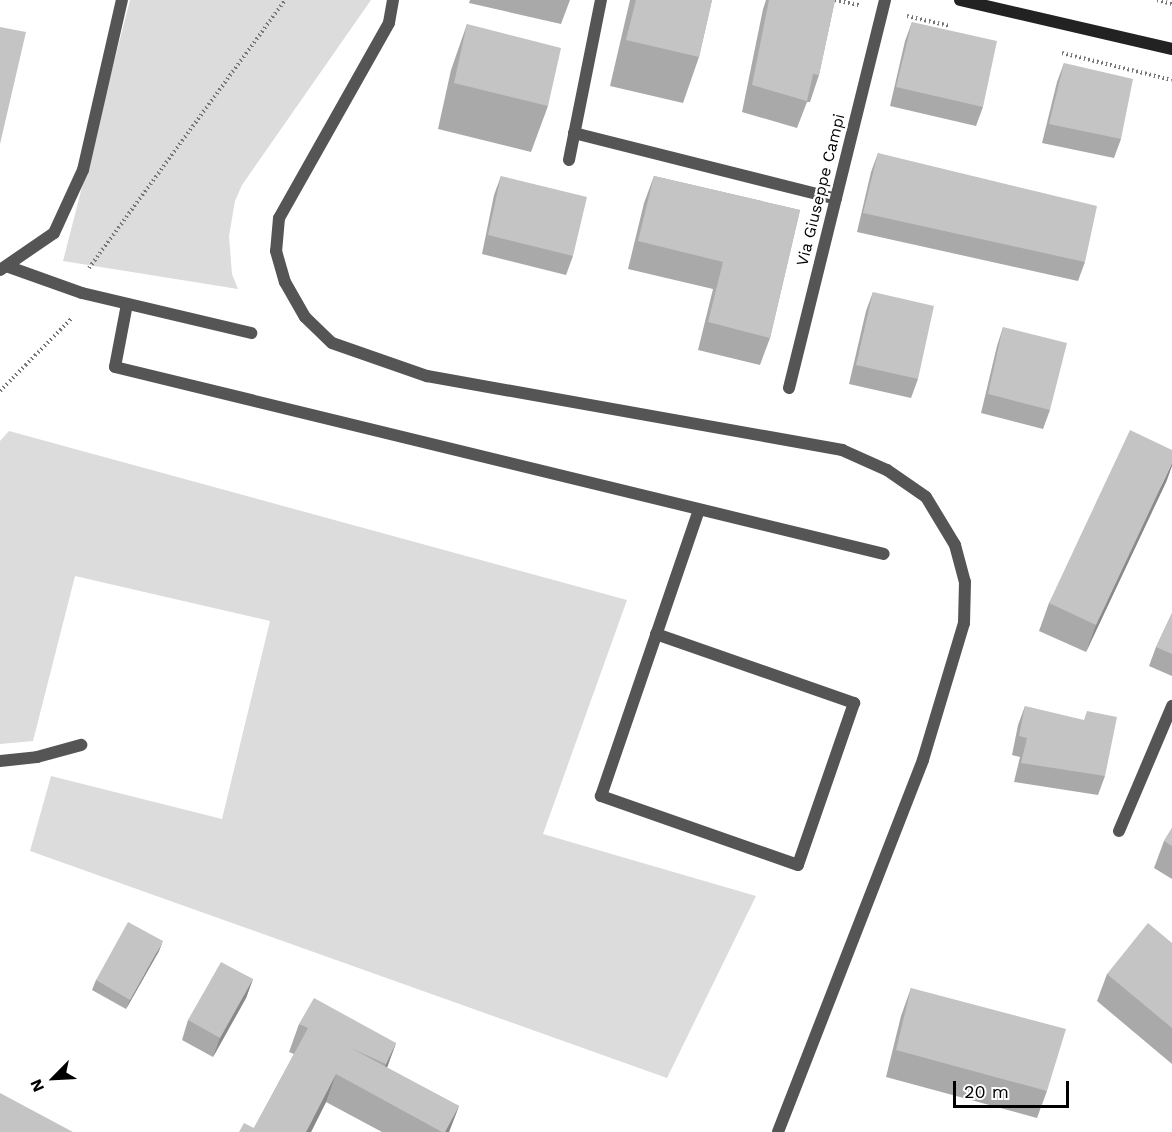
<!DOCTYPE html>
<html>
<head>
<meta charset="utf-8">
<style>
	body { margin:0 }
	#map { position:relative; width:1172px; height:1132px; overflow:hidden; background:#fff; font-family:"Work Sans",sans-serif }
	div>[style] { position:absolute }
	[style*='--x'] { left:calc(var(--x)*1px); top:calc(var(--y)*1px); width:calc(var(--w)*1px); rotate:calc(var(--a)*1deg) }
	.green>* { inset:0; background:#dcdcdc }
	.path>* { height:4px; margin-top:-2px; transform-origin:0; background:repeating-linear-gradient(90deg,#777 0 1.5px,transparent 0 4.5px) }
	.lane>* { height:12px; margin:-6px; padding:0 6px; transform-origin:6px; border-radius:6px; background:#555 }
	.street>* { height:12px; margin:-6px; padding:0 6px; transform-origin:6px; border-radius:6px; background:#555 }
	.secondary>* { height:12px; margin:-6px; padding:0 6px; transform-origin:6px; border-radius:6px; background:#222 }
	.wall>* { inset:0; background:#a9a9a9 }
	.shaded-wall>* { inset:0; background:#898989 }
	.building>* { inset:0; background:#c4c4c4 }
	span { translate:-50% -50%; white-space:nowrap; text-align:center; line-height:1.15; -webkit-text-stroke:4.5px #fff; paint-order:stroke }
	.street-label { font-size:16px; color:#000 }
	.north { position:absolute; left:24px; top:1048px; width:60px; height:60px; -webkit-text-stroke:4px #fff; paint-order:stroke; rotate:246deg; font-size:16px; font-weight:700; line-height:24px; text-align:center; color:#000 }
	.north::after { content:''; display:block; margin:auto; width:21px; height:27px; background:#000; clip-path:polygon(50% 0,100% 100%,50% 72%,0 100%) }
	.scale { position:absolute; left:953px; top:1081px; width:116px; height:27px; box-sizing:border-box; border:3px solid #000; border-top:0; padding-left:8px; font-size:18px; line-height:21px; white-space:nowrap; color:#000; -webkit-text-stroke:4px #fff; paint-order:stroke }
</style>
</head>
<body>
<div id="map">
	<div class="green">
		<div style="clip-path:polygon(130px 0,371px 0,242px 185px,235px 201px,229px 236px,232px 274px,238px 289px,63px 261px)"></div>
		<div style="clip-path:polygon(9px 431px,627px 600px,543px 834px,756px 896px,667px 1078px,30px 851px,51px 776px,222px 819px,270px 621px,75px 576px,33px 741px,0 744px,0 441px)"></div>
	</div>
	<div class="path">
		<div style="--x:835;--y:0;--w:25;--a:12"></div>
		<div style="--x:1157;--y:0;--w:16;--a:15"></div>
		<div style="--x:907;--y:16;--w:44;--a:13.1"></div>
		<div style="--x:1062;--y:53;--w:113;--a:13.8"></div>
		<div style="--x:89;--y:268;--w:332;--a:-53.8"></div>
		<div style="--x:0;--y:391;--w:103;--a:-45.4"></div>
	</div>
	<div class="lane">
		<div style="--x:393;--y:0;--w:23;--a:100"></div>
		<div style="--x:389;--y:23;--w:224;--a:119.4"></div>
		<div style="--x:279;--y:218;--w:33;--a:95"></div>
		<div style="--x:276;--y:251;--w:32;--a:74"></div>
		<div style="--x:285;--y:282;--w:40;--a:60.3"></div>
		<div style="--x:305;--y:317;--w:37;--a:44"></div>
		<div style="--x:332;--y:343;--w:101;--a:19.2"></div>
		<div style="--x:427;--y:376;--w:422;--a:10.1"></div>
		<div style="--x:842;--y:450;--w:49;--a:24"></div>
		<div style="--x:887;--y:470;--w:47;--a:34.7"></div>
		<div style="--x:926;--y:497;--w:56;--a:58.9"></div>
		<div style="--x:955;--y:545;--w:38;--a:75"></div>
		<div style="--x:965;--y:582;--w:41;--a:91.4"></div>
		<div style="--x:964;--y:623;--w:143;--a:106.7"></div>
		<div style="--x:923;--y:760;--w:399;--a:111.3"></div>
		<div style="--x:574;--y:133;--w:270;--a:14.1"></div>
		<div style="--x:569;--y:160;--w:163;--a:-78.7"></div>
		<div style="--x:9;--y:267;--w:77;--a:19.6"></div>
		<div style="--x:82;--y:293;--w:174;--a:13.3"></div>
		<div style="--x:0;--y:270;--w:65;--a:-34.4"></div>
		<div style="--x:54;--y:233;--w:69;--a:-65.3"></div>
		<div style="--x:83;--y:170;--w:174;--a:-77.1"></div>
		<div style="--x:127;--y:304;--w:64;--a:100.8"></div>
		<div style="--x:115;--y:367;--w:791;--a:13.67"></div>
		<div style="--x:656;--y:634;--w:210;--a:19.2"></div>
		<div style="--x:854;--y:703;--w:171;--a:109.1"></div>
		<div style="--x:798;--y:865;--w:209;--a:-160.7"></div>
		<div style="--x:601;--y:796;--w:302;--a:-71.1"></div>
		<div style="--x:0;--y:761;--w:37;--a:-6"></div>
		<div style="--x:37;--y:757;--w:46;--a:-15.3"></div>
	</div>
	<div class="street">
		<div style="--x:789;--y:388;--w:400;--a:-76.1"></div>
		<div style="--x:1119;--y:831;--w:136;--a:-67"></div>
	</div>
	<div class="secondary">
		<div style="--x:960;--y:0;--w:218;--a:13"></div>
	</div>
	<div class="wall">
		<div style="clip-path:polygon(470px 0,570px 0,561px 24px,469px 3px)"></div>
		<div style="clip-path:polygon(630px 0,712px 0,699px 57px,683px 103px,610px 86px)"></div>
		<div style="clip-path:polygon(766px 0,835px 0,819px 75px,810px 102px,807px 102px,797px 128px,742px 112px,763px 9px)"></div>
		<div style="clip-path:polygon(912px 22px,983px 107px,976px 126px,890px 106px,905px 41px)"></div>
		<div style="clip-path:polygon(467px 24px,548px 106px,531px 152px,438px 129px,451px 70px)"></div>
		<div style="clip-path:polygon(1064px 63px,1121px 139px,1114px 158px,1042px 143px,1057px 82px)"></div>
		<div style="clip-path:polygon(878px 153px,1085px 262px,1078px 281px,857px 232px,871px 172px)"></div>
		<div style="clip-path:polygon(501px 176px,573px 256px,566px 275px,482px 254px,494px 195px)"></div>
		<div style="clip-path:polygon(654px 176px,800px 210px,770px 338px,760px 365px,698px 350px,713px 289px,628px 269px,644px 203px)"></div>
		<div style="clip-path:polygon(873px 292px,918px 379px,911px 398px,849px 384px,866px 311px)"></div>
		<div style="clip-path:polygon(1003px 327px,1050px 410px,1043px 429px,981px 413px,997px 346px)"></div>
		<div style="clip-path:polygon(1167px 480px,1086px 652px,1039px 631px,1049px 603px)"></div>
		<div style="clip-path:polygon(1172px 613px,1172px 676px,1149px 666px,1156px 647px)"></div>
		<div style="clip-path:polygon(1025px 706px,1105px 776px,1098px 795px,1014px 782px,1020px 757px,1012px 755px,1018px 725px)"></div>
		<div style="clip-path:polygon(1172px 828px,1172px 879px,1154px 868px,1164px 841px)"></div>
		<div style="clip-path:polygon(1172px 943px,1172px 1064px,1097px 1001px,1107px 974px)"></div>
		<div style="clip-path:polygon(159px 951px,126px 1009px,92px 990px,96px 980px)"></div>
		<div style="clip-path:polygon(253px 979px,246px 998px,213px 1057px,182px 1040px,188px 1020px)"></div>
		<div style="clip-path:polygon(911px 988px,1047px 1091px,1037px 1118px,886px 1077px,901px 1016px)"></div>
		<div style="clip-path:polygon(299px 1024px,396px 1043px,387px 1068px,459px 1106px,449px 1132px,382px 1132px,326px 1102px,311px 1132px,239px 1132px,254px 1128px,294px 1054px,289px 1052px)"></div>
	</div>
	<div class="shaded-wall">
		<div style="clip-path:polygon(1172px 463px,1172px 466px,1167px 480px,1086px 652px,1096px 625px)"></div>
		<div style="clip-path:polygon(163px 941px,159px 951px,126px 1009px,130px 1000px)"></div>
		<div style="clip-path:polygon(253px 979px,246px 998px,213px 1057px,220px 1038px)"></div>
		<div style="clip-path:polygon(396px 1043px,386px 1070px,376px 1092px,386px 1064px)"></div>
		<div style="clip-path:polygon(336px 1074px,326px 1102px,311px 1132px,306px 1132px)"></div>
		<div style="clip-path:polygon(459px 1106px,449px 1132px,445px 1132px)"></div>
	</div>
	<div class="building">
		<div style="clip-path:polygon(636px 0,712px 0,699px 57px,626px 40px)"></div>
		<div style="clip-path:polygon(769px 0,835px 0,819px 75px,813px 74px,807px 101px,752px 85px)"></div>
		<div style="clip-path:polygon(912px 22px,997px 41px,983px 107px,896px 87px)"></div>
		<div style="clip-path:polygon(467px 24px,561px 48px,548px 106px,454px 83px)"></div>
		<div style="clip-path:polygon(0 27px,26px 32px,0 144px)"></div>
		<div style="clip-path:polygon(1064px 63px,1133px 79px,1121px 139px,1049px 124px)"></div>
		<div style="clip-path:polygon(878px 153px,1097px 206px,1085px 262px,863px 213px)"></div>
		<div style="clip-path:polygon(501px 176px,587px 197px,573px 256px,488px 235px)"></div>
		<div style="clip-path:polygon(654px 176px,800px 210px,770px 338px,708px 322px,723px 262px,638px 241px)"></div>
		<div style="clip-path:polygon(873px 292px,934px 306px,918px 379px,856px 365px)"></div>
		<div style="clip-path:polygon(1003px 327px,1067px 343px,1050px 410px,988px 394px)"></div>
		<div style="clip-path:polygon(1130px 430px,1172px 450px,1172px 463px,1096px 625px,1049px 603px)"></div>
		<div style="clip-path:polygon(1172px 613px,1172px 654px,1156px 647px)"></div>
		<div style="clip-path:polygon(1025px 706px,1084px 720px,1087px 711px,1117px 717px,1105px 776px,1021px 763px,1027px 738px,1019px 736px)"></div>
		<div style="clip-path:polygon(1172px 828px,1172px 846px,1164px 841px)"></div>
		<div style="clip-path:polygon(128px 922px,163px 941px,130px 1000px,96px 980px)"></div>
		<div style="clip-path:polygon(1148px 923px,1172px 943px,1172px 1028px,1107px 974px)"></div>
		<div style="clip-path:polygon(221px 962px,253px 979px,220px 1038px,188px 1020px)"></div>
		<div style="clip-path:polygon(911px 988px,1066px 1029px,1047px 1091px,896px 1050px)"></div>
		<div style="clip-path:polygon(314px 998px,396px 1043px,386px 1064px,351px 1048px,459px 1106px,445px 1132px,442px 1132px,336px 1074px,306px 1132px,239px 1132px,244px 1123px,254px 1128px,308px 1028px,299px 1024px)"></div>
		<div style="clip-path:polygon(0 1093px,73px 1132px,0 1132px)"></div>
	</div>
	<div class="street-label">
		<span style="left:821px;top:190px;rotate:-76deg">Via Giuseppe Campi</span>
	</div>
	<div class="north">N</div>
	<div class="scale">20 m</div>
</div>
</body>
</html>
